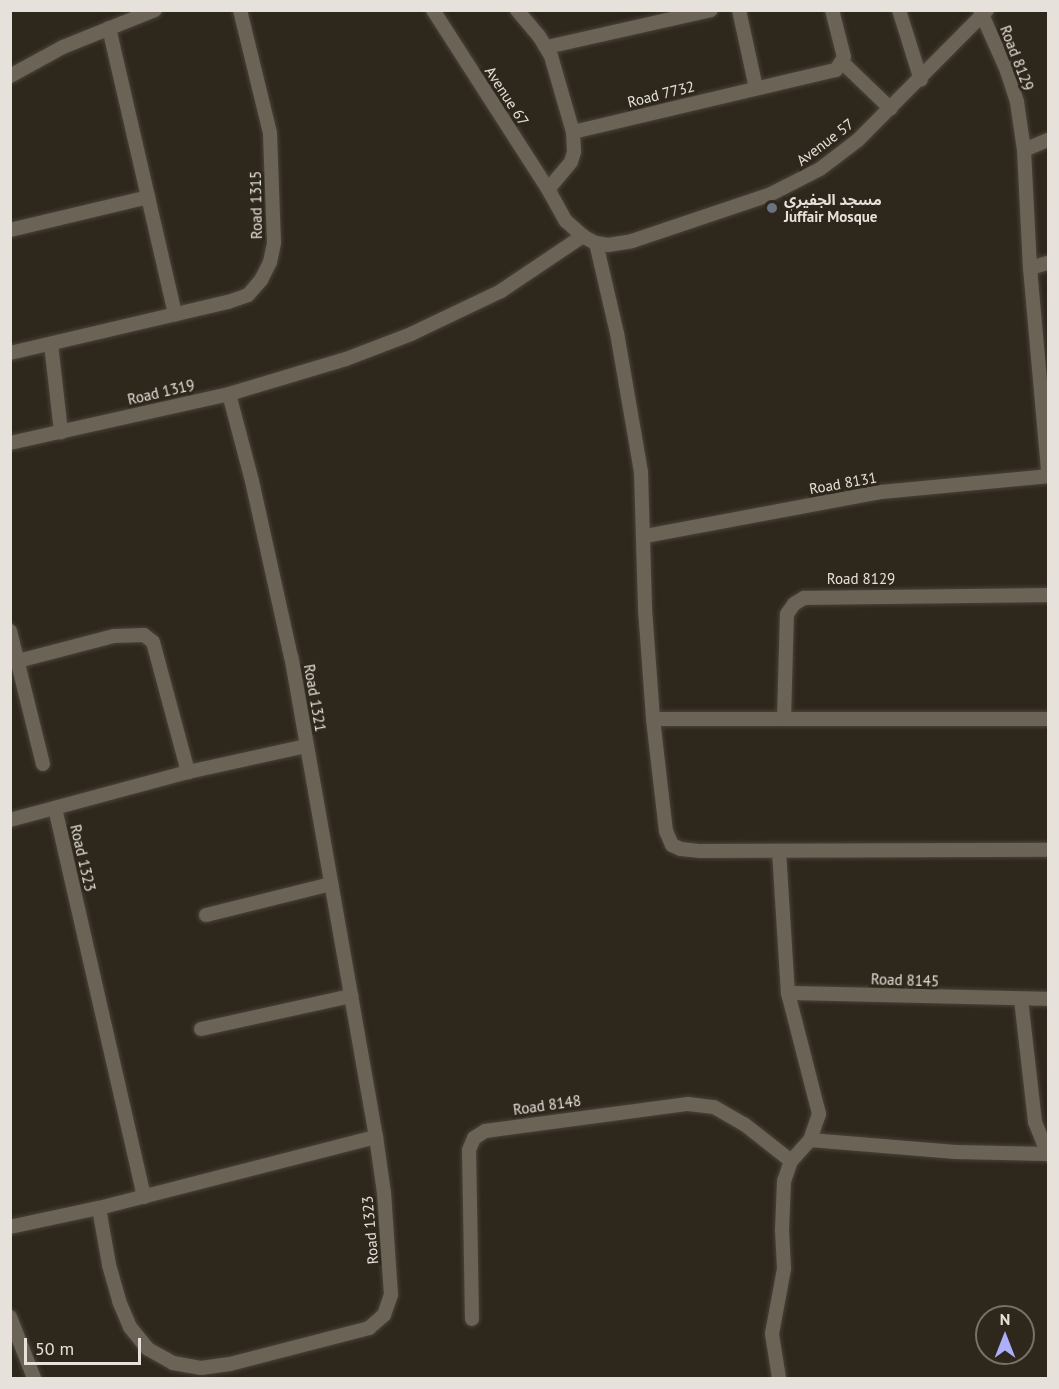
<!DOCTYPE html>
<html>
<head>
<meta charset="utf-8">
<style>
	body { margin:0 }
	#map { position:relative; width:1059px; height:1389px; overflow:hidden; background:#2e271c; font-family:"PT Sans","Noto Sans Arabic",sans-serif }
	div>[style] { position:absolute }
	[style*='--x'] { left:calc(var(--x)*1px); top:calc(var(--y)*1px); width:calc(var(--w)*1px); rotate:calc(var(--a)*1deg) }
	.roads { filter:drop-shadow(0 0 2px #494239) drop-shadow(0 0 2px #494239) }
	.minor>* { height:14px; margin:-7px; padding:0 7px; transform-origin:7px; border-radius:7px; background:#6c6357 }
	.dots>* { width:16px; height:16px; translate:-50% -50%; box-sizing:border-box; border:3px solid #2e271c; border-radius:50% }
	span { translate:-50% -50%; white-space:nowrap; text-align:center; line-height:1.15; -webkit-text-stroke:6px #2e271c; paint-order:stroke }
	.street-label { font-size:15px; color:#e6e1da }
	.poi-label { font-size:15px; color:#e6e1da; font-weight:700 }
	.left { translate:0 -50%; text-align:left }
	.frame { position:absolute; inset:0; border:12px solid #e6e1da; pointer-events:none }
	.north { position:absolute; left:975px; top:1305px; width:60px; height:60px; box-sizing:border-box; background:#2e271c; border:2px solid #787168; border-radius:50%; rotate:0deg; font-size:16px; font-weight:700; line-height:24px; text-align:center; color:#e6e1da }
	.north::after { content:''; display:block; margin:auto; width:21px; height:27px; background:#adaffb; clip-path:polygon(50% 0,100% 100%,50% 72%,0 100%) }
	.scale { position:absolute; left:24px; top:1338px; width:117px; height:27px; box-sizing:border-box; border:3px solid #e6e1da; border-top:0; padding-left:8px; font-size:18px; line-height:21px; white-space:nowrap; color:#e6e1da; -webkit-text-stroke:4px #2e271c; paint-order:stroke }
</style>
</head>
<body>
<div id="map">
	<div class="roads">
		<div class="minor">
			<div style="--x:433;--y:10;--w:213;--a:57.3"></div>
			<div style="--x:548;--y:189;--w:37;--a:61"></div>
			<div style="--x:566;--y:221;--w:24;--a:42"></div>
			<div style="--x:584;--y:237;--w:13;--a:27"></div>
			<div style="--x:596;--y:243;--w:12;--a:9"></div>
			<div style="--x:608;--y:245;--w:24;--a:-9"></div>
			<div style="--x:632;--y:241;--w:145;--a:-18.6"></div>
			<div style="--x:769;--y:195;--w:57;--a:-27"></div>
			<div style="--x:820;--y:169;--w:48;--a:-37.3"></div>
			<div style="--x:858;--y:140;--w:183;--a:-45.2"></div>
			<div style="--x:517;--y:10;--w:34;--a:50"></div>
			<div style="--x:539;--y:36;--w:23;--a:59"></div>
			<div style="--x:551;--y:56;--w:79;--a:73.9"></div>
			<div style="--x:573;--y:132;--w:20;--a:87"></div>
			<div style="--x:574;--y:152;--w:10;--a:107"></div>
			<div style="--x:571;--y:162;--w:35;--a:130"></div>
			<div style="--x:739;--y:10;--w:80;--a:77.7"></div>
			<div style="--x:899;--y:10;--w:73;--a:72.6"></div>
			<div style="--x:980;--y:10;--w:67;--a:66.1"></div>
			<div style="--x:1007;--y:71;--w:33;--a:72"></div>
			<div style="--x:1017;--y:102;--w:49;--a:81.7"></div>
			<div style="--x:1024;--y:150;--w:118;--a:87.1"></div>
			<div style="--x:1030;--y:268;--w:203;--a:84.9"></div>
			<div style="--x:109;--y:28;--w:294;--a:77"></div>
			<div style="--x:547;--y:47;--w:168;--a:-12.7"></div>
			<div style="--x:843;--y:63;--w:66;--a:43.8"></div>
			<div style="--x:10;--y:76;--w:60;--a:-28.7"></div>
			<div style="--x:63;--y:47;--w:99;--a:-21.9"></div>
			<div style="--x:573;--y:132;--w:270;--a:-13.3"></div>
			<div style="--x:836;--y:70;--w:15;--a:-58"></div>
			<div style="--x:844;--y:57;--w:49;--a:-104.3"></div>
			<div style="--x:1024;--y:150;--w:26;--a:-23"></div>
			<div style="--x:10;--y:230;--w:142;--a:-13.4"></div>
			<div style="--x:596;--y:243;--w:92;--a:76.9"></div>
			<div style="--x:617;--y:333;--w:141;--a:80.2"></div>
			<div style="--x:641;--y:472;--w:137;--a:88.3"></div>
			<div style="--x:645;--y:609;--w:110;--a:85.8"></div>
			<div style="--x:653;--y:719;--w:113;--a:83.4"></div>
			<div style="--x:666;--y:831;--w:15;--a:67"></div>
			<div style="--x:672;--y:845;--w:10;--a:24"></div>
			<div style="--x:681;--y:849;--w:20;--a:6"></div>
			<div style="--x:701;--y:851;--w:347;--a:-0.2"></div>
			<div style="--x:1030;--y:268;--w:19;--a:-16"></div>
			<div style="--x:51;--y:344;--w:89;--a:83.5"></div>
			<div style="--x:10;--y:353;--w:224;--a:-13.2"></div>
			<div style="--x:228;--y:302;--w:21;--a:-19"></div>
			<div style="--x:248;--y:295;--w:20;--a:-49"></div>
			<div style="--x:261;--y:280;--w:20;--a:-63"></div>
			<div style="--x:270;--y:262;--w:19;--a:-78"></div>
			<div style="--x:274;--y:243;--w:110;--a:-92.1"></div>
			<div style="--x:270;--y:133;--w:127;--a:-103.7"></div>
			<div style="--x:10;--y:443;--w:224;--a:-12.6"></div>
			<div style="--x:229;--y:394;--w:122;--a:-16.7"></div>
			<div style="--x:346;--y:359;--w:70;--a:-21"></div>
			<div style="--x:411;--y:334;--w:100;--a:-25.5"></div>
			<div style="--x:501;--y:291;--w:99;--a:-33.9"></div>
			<div style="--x:645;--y:536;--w:239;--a:-10.6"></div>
			<div style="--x:880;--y:492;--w:169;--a:-5.4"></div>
			<div style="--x:10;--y:631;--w:137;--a:76.1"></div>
			<div style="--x:18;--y:661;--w:99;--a:-14.6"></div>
			<div style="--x:114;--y:636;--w:30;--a:-2"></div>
			<div style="--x:144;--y:635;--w:11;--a:38"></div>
			<div style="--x:153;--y:642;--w:135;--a:74.9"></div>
			<div style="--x:653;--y:719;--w:395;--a:0"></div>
			<div style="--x:784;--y:719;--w:105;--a:-88.4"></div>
			<div style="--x:787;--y:614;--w:12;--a:-55"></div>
			<div style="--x:794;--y:604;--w:12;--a:-31"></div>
			<div style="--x:804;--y:598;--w:244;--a:-0.7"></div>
			<div style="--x:55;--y:808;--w:399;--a:77.1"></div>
			<div style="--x:10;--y:820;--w:184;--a:-15.1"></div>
			<div style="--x:188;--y:772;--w:121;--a:-12.4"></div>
			<div style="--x:779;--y:851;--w:142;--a:86.4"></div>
			<div style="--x:788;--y:993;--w:125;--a:75.6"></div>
			<div style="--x:819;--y:1114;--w:28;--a:109"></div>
			<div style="--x:810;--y:1140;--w:28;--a:132"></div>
			<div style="--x:791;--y:1161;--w:21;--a:109"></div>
			<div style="--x:784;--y:1181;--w:49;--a:92.3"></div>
			<div style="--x:782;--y:1230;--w:39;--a:87"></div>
			<div style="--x:784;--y:1269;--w:66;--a:100.5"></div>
			<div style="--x:772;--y:1334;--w:45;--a:81"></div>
			<div style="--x:206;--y:915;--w:129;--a:-13.9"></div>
			<div style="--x:788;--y:993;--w:260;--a:1.3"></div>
			<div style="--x:1021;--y:999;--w:124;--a:83.5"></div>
			<div style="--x:1035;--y:1122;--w:35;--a:68"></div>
			<div style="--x:201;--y:1029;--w:154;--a:-12.4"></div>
			<div style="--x:810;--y:1140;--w:146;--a:4.7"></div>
			<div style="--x:956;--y:1152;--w:92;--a:1.2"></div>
			<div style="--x:99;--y:1208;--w:58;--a:80"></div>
			<div style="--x:109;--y:1265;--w:37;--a:74"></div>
			<div style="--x:119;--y:1301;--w:28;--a:67"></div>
			<div style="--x:130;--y:1327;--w:28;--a:51"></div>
			<div style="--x:148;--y:1349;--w:29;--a:29"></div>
			<div style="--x:173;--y:1363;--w:28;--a:10"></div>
			<div style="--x:201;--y:1368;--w:29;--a:-8"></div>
			<div style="--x:230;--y:1364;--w:144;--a:-14.5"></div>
			<div style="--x:369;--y:1328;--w:20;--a:-41"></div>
			<div style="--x:384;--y:1315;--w:21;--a:-71"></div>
			<div style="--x:391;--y:1295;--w:102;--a:-93.9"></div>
			<div style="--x:384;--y:1193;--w:57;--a:-98.1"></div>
			<div style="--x:376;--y:1137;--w:487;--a:-100"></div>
			<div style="--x:291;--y:657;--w:180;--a:-102.5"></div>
			<div style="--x:252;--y:481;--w:90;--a:-104.8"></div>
			<div style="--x:10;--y:1227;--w:91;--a:-12.1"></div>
			<div style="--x:99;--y:1208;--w:286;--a:-14.4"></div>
			<div style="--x:10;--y:1317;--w:66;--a:68.5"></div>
			<div style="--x:472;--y:1319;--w:169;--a:-91"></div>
			<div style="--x:469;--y:1150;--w:13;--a:-67"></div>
			<div style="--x:474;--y:1138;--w:13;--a:-32"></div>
			<div style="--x:485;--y:1131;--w:205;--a:-7.6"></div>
			<div style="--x:688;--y:1104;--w:26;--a:7"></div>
			<div style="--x:714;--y:1107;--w:34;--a:30"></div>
			<div style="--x:744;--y:1124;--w:60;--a:38.2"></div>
		</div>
	</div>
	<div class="dots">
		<div style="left:772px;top:208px;background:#6b7280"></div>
	</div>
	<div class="street-label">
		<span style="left:1017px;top:58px;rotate:69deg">Road 8129</span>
		<span style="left:661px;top:94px;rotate:-14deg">Road 7732</span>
		<span style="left:507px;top:96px;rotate:57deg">Avenue 67</span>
		<span style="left:825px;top:142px;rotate:-37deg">Avenue 57</span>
		<span style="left:256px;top:205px;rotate:-91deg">Road 1315</span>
		<span style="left:161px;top:392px;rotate:-13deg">Road 1319</span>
		<span style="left:843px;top:483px;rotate:-10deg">Road 8131</span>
		<span style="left:861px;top:579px">Road 8129</span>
		<span style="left:315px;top:698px;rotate:80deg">Road 1321</span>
		<span style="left:83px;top:858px;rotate:77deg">Road 1323</span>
		<span style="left:905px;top:980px;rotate:2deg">Road 8145</span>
		<span style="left:547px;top:1105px;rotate:-8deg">Road 8148</span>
		<span style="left:370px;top:1230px;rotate:-95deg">Road 1323</span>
	</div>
	<div class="poi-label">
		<span class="left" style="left:784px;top:208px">مسجد الجفيري<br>Juffair Mosque</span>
	</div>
	<div class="frame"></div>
	<div class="north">N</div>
	<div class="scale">50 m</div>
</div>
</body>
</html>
